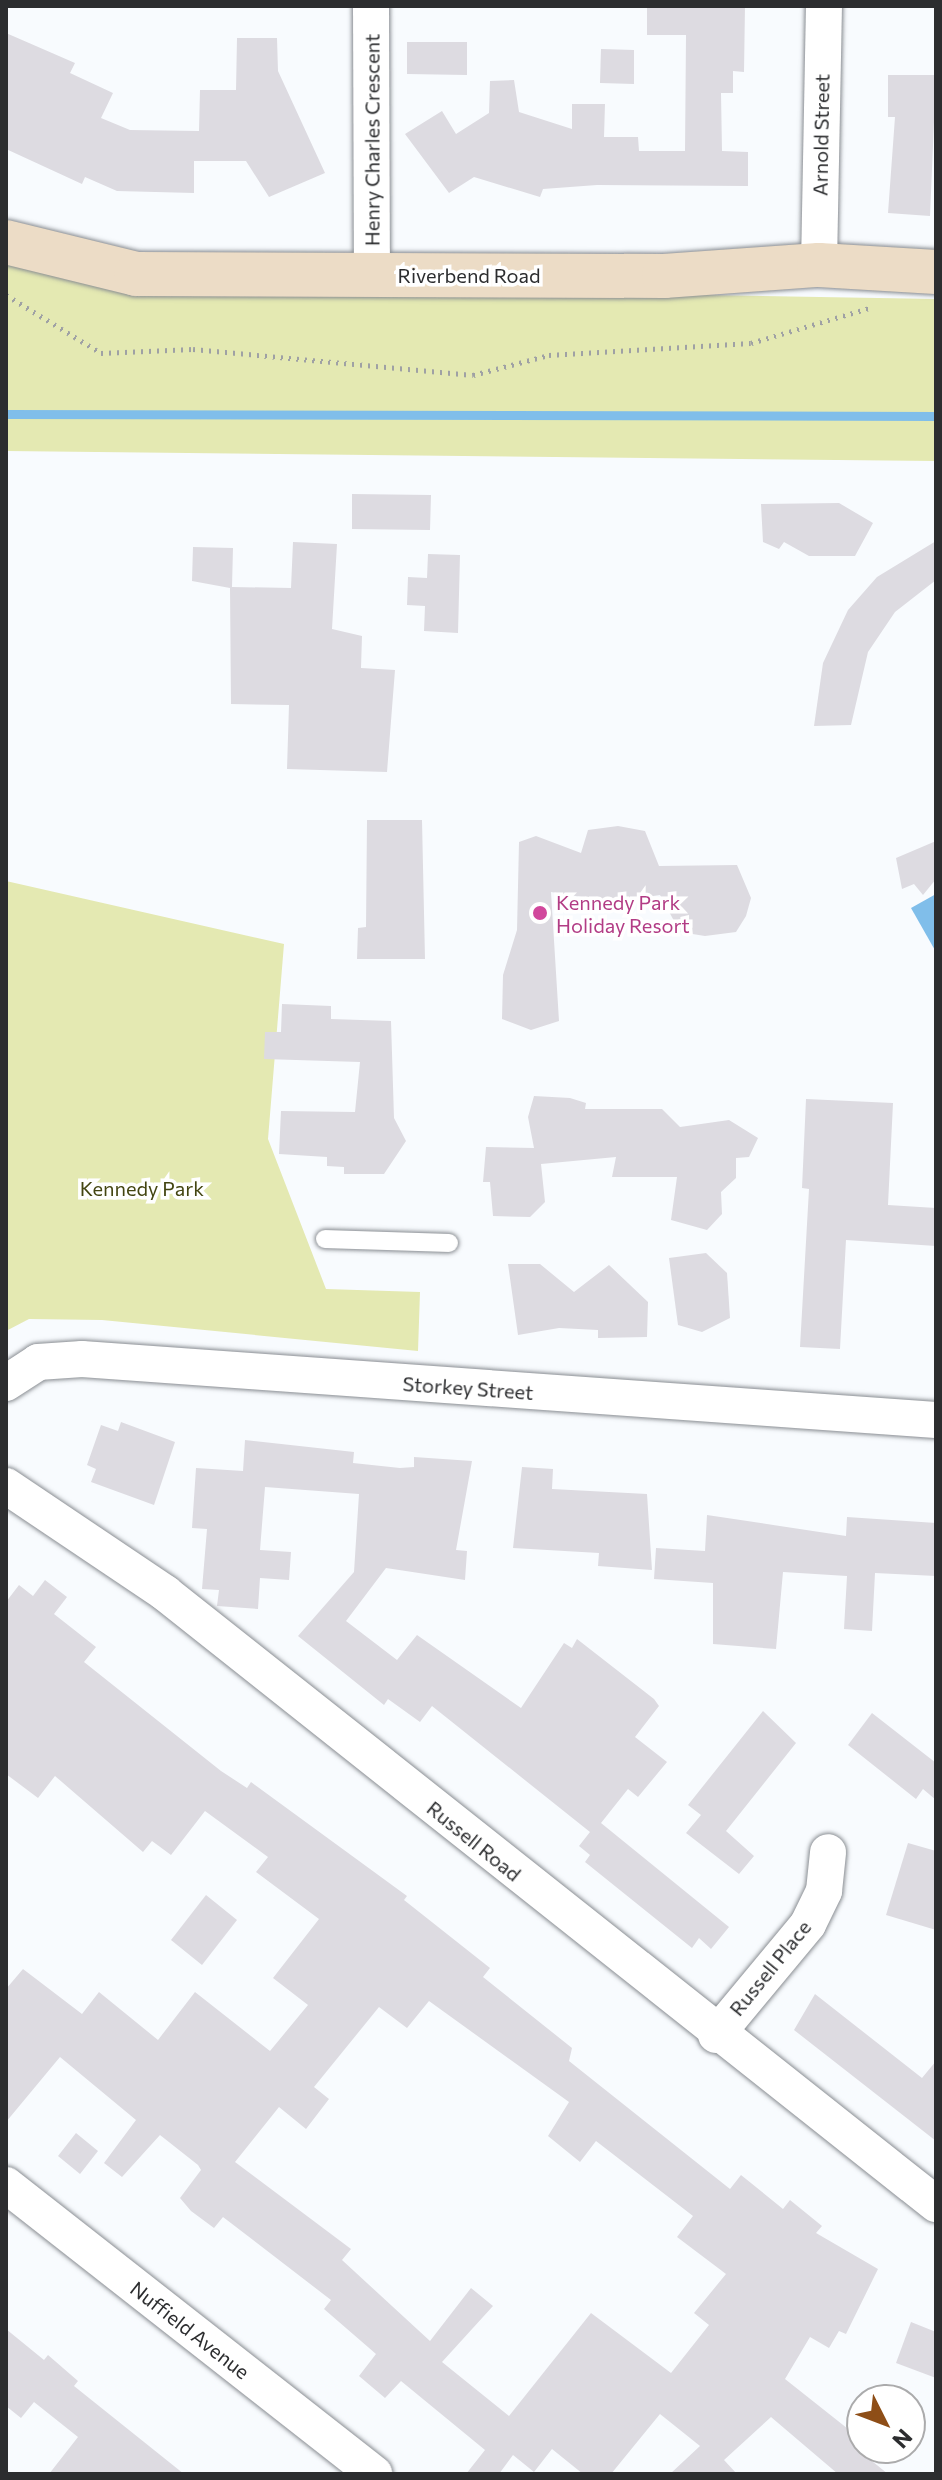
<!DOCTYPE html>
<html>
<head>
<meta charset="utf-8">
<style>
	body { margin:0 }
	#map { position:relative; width:942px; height:2480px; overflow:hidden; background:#f8fbfe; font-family:Commissioner,sans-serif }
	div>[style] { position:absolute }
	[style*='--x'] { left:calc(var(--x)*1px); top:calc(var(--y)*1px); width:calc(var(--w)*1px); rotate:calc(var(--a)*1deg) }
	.green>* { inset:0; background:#e4e9b2 }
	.water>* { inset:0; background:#80beea }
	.stream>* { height:9px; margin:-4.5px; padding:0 4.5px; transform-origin:4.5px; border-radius:4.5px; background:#80beea }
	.building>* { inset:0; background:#dddbe1 }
	.path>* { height:5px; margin-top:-2.5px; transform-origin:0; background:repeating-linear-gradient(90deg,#9fa1a4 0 2px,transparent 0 8px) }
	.roads { filter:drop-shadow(0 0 2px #8a8e93) drop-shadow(0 0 2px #8a8e93) }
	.service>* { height:18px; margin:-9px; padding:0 9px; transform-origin:9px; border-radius:9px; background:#fff }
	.minor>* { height:36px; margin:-18px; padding:0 18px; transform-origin:18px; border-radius:18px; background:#fff }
	.secondary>* { height:44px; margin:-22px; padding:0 22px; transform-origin:22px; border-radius:22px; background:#ecdcc6 }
	.dots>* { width:22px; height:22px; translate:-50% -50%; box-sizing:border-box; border:4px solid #fff; border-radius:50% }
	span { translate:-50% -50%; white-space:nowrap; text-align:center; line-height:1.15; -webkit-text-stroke:7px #fff; paint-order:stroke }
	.street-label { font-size:20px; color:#2c2d2f }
	.hotel-label { font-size:20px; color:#b23c85 }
	.left { translate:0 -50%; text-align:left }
	.park-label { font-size:20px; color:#434511 }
	.frame { position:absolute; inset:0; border:8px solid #2c2d2f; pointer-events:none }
	.north { position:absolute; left:846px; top:2384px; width:80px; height:80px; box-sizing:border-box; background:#fff; border:2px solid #ababac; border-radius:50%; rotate:132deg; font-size:22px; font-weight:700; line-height:32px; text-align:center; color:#2c2d2f }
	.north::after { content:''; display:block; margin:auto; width:28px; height:36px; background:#8e4e17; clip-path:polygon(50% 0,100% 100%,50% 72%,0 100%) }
</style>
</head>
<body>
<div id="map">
	<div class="green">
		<div style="clip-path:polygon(6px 257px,102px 285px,936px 299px,936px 461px,6px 451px)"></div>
		<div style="clip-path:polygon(6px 881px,284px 944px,268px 1139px,326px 1289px,420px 1292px,418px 1351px,102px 1320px,29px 1319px,6px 1331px)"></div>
	</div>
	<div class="water">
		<div style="clip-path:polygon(936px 894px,936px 952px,911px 908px)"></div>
	</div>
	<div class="stream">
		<div style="--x:6;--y:414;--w:930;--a:0.12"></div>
	</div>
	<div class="building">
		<div style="clip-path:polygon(745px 6px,744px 72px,733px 71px,733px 93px,721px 93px,722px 151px,748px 152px,748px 186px,597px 185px,543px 189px,540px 197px,474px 177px,449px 193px,405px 134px,442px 111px,456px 134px,489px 113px,490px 81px,514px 80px,519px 112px,572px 129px,572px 104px,605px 104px,604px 137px,638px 137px,639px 151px,685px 151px,686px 35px,647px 35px,647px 7px)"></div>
		<div style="clip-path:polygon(6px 33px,75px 63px,70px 73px,113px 93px,101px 118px,130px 130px,199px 131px,200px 90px,236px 90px,237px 38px,277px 38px,278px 71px,325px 173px,269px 197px,246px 161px,194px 161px,194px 193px,117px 191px,85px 177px,82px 184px,6px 149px)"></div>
		<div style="clip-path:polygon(407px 42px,467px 42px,467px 75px,407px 74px)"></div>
		<div style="clip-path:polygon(601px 49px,634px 50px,634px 84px,600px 83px)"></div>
		<div style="clip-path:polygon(888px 75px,936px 75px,930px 216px,888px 213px,895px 117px,888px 117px)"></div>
		<div style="clip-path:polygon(352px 494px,431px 495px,430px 530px,352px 529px)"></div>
		<div style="clip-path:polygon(839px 503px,873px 523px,855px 556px,809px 556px,784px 542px,779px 549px,763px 542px,761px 504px)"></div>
		<div style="clip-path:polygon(936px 541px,936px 580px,895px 612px,868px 652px,851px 725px,814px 726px,823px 663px,848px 610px,877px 577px)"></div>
		<div style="clip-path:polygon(293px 542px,337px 544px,332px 629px,362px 636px,361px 668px,395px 670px,387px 772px,287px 769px,289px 705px,231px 704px,230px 588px,192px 581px,193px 547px,233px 548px,232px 587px,291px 588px)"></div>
		<div style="clip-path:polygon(428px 554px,460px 555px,458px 633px,424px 631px,425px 606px,407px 605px,408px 577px,427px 578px)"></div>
		<div style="clip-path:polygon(367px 820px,422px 820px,425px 959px,357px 959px,358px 928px,366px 927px)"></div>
		<div style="clip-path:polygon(618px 826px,645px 831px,659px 866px,737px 865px,751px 898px,746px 916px,736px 932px,705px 936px,680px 932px,660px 895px,612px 902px,551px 892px,559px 1021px,531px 1030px,502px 1019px,503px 975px,517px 930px,519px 842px,536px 836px,581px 853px,588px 830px)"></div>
		<div style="clip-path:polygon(936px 841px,936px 879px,923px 895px,914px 884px,902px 889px,896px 858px)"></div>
		<div style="clip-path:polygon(282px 1004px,331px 1006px,331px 1019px,391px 1021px,394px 1118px,406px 1141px,384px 1174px,344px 1174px,344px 1167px,327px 1166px,327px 1157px,279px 1154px,281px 1111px,355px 1112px,360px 1062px,264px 1059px,265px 1032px,281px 1032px)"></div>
		<div style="clip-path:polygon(534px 1096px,570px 1098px,586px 1103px,585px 1109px,662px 1109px,680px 1127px,729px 1120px,758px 1138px,749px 1157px,736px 1158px,736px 1178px,721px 1192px,722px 1214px,707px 1230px,671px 1220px,677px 1177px,612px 1177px,616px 1157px,541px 1164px,545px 1202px,530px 1217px,493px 1216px,490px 1182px,483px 1182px,486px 1147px,534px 1148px,528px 1117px)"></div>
		<div style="clip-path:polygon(806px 1099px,893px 1103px,888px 1205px,936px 1208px,936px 1246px,846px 1240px,840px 1349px,800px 1347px,809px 1189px,802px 1188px)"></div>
		<div style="clip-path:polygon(706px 1253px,727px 1273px,730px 1318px,702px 1332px,678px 1325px,669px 1258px)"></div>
		<div style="clip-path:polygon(508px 1264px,540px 1264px,574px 1292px,609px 1265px,648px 1302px,647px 1337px,598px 1338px,598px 1330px,559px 1328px,518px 1335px)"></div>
		<div style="clip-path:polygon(121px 1422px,175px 1442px,154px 1505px,91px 1482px,96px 1469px,87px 1465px,101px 1425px,118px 1431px)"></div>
		<div style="clip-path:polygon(245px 1440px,354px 1452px,353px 1463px,400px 1468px,414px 1467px,414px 1457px,472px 1461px,456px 1550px,467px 1551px,465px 1580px,386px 1568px,346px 1621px,397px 1660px,417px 1635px,521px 1708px,564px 1643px,572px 1648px,577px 1639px,654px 1699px,659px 1706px,635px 1737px,667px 1762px,638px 1797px,628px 1789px,601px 1823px,729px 1927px,711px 1949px,699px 1938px,692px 1948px,585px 1862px,590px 1855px,579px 1846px,590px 1832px,432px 1706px,420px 1722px,388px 1699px,384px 1705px,298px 1636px,354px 1572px,359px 1494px,265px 1487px,260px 1550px,291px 1552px,289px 1580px,260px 1578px,258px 1609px,217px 1606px,219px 1590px,202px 1589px,207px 1529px,192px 1528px,196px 1468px,243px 1471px)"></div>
		<div style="clip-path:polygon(522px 1467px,553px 1469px,552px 1489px,647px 1494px,652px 1570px,598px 1566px,599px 1553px,513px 1548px)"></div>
		<div style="clip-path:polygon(707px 1515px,846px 1536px,847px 1517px,936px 1523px,936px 1576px,875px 1573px,872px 1631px,844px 1629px,847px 1576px,783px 1572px,776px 1649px,713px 1644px,713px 1583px,654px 1579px,656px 1548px,705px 1551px)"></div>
		<div style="clip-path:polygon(evenodd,45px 1580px,67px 1597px,54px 1614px,96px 1647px,84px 1662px,221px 1771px,247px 1788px,251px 1782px,407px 1896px,404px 1900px,490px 1968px,483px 1977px,572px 2048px,569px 2061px,730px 2189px,741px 2175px,783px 2209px,790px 2200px,822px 2226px,816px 2233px,878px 2269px,846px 2334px,839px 2331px,829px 2348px,810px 2337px,785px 2379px,862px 2440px,862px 2453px,888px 2474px,838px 2474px,771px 2417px,724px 2460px,737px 2474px,670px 2474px,700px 2446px,660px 2414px,611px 2474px,583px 2474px,552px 2449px,534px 2472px,513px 2455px,499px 2474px,466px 2474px,485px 2450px,401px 2381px,385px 2398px,359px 2376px,376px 2354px,324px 2309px,331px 2300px,223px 2217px,214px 2228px,191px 2211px,180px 2198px,201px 2170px,198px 2165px,160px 2135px,122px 2177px,104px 2163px,136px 2120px,60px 2057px,6px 2122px,6px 1989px,23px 1969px,82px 2014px,99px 1992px,158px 2040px,195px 1992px,270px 2051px,308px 2005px,273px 1978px,319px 1919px,256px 1872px,268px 1857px,205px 1811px,171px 1855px,152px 1841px,143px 1852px,55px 1776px,38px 1798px,6px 1774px,6px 1602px,19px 1585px,33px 1596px,45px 1580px,429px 2001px,569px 2102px,548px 2136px,580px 2162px,596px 2141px,693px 2216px,677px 2237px,726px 2274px,694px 2313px,709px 2325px,671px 2373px,591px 2313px,509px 2416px,442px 2362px,493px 2306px,471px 2288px,430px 2341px,342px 2260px,351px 2249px,235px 2162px,279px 2107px,306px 2129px,329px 2099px,314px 2087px,379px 2007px,407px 2028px,429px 2001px)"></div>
		<div style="clip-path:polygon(763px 1711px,796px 1743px,726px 1831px,754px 1856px,739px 1874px,686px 1833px,701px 1815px,688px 1805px)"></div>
		<div style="clip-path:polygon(872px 1713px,936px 1763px,936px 1800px,923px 1789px,916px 1799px,848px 1745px)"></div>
		<div style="clip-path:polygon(908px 1843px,936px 1851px,936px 1930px,886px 1915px)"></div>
		<div style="clip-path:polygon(206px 1895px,237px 1920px,202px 1965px,171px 1940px)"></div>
		<div style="clip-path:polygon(815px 1994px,922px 2078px,936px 2061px,936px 2141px,794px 2030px)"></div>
		<div style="clip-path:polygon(76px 2133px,98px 2151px,80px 2174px,58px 2156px)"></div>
		<div style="clip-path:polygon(911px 2322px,936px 2332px,936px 2378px,896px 2363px)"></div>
		<div style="clip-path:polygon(6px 2329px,44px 2360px,48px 2355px,78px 2381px,74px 2386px,184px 2474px,49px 2474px,78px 2437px,34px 2402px,21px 2418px,6px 2406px)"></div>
	</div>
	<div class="path">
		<div style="--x:6;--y:295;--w:111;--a:31.4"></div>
		<div style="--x:101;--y:353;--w:92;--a:-2.5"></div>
		<div style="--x:193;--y:349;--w:281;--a:5.3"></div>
		<div style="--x:473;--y:375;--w:79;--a:-14.7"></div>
		<div style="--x:549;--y:355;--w:202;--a:-3.4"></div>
		<div style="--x:751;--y:343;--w:123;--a:-16.5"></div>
	</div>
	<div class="roads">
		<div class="service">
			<div style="--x:325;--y:1239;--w:124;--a:1.8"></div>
		</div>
		<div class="minor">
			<div style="--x:371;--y:6;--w:268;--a:89.8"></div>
			<div style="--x:819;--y:265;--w:259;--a:-88.9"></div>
			<div style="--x:6;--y:1383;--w:38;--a:-33"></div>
			<div style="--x:38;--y:1362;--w:44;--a:-3.9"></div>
			<div style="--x:82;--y:1359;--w:856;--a:4.09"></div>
			<div style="--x:6;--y:1486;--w:192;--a:33.9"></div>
			<div style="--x:165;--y:1593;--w:984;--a:38.4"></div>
			<div style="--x:716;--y:2035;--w:144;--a:-50.3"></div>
			<div style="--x:808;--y:1924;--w:37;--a:-64"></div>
			<div style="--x:824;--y:1891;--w:39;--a:-84"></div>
			<div style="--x:6;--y:2185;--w:468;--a:38.1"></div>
		</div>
		<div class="secondary">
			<div style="--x:6;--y:242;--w:134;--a:13.8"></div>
			<div style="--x:136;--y:274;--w:528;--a:0.22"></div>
			<div style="--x:664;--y:276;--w:155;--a:-4.1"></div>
			<div style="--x:819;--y:265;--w:117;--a:3.4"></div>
		</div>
	</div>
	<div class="dots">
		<div style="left:540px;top:913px;background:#d1479c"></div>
	</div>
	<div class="street-label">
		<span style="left:821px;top:135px;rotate:-89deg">Arnold Street</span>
		<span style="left:372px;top:140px;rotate:-90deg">Henry Charles Crescent</span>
		<span style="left:469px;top:275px">Riverbend Road</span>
		<span style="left:468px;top:1388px;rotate:4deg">Storkey Street</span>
		<span style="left:474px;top:1841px;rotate:39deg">Russell Road</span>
		<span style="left:770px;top:1968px;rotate:-51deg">Russell Place</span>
		<span style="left:190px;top:2330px;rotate:38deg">Nuffield Avenue</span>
	</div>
	<div class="hotel-label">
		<span class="left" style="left:556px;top:914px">Kennedy Park<br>Holiday Resort</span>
	</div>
	<div class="park-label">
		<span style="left:142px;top:1188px">Kennedy Park</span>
	</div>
	<div class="frame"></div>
	<div class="north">N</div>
</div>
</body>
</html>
